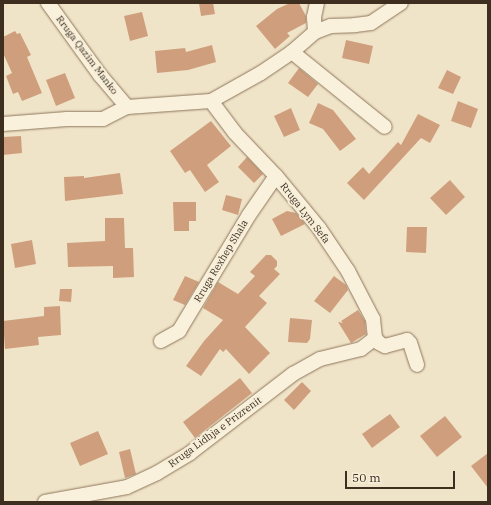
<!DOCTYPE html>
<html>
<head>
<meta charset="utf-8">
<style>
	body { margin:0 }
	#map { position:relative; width:491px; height:505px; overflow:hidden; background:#f0e4c8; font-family:"IBM Plex Serif",serif }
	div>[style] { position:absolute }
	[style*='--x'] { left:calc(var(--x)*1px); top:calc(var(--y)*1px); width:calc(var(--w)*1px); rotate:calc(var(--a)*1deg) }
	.building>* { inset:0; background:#cf9f7d }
	.roads { filter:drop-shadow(0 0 1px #8d765c) drop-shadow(0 0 1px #8d765c) }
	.street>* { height:14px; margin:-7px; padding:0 7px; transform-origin:7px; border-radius:7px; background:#faf1dc }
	span { translate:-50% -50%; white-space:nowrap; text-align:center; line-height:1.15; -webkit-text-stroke:4px #f7eed8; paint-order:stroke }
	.street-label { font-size:10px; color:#3d2e20 }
	.frame { position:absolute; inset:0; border:4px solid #3d2e20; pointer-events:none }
	.scale { position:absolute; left:345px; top:471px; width:110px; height:18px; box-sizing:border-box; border:2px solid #3d2e20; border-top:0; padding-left:5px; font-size:12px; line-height:14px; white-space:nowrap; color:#3d2e20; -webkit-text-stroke:3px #f7eed8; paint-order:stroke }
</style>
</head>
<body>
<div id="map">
	<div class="building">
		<div style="clip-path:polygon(199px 3px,213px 3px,215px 14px,201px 16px)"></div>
		<div style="clip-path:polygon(290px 3px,299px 3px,306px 16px,306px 23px,287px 33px,290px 36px,275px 49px,256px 26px,277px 9px)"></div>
		<div style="clip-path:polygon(142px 12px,148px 36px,130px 41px,124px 16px)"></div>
		<div style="clip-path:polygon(15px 31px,17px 34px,20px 33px,31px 55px,27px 57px,42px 93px,22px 101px,18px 92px,13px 94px,6px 76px,12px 73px,3px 53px,3px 37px)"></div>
		<div style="clip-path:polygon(346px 40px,373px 46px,369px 64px,342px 58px)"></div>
		<div style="clip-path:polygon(212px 45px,216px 62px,188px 70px,157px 73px,155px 51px,185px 48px,186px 52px)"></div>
		<div style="clip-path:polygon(299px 68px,318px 84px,308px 97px,288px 83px)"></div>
		<div style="clip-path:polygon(447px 70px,461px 77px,453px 94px,438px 88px)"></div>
		<div style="clip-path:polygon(65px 73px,75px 98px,56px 106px,46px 80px)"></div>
		<div style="clip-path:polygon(458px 101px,478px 109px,471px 128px,451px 121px)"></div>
		<div style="clip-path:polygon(318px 103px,333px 110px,356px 139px,340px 151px,323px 129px,309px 123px)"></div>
		<div style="clip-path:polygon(291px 108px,300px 130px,284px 137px,274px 116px)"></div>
		<div style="clip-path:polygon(418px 114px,440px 125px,430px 143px,421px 138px,364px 200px,347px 183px,363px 167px,369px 174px,398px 142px,401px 145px)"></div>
		<div style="clip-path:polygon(211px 121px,231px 146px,207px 165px,219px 182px,205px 192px,190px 170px,185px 173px,170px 151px)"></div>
		<div style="clip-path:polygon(21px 136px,22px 153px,3px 155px,3px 137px)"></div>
		<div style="clip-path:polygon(247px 157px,263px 174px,254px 183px,238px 167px)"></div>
		<div style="clip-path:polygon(120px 173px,123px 194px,65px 201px,64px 177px,84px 176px,84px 178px)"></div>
		<div style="clip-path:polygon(450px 180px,465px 197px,446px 215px,430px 198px)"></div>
		<div style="clip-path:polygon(226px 195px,242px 199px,238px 215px,222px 210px)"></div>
		<div style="clip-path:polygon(173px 202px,196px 202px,196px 221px,189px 221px,189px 231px,174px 231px)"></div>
		<div style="clip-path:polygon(287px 211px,296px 213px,305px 224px,281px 236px,272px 219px)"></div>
		<div style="clip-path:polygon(105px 218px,124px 218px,125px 248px,133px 248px,134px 277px,113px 278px,113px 266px,68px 267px,67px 243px,105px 241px)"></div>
		<div style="clip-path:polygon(407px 227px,427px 227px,426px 253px,406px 252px)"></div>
		<div style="clip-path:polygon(32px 240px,36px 264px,15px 268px,11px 244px)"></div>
		<div style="clip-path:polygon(266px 255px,271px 255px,277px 261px,277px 266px,274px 269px,280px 274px,259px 296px,267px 303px,245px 327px,270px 353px,249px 374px,226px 349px,223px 352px,220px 349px,201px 376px,186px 366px,204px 341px,223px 320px,203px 308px,218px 282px,238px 294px,255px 276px,250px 272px)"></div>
		<div style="clip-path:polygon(185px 276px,199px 282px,185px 305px,173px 300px)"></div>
		<div style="clip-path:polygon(334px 276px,346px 285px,348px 290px,330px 313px,314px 301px)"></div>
		<div style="clip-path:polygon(60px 289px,72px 289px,71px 302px,59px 301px)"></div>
		<div style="clip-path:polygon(60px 306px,61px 335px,38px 337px,39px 345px,5px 349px,3px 321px,44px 316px,44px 307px)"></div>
		<div style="clip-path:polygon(358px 310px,365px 321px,366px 334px,351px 343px,338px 322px,343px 323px,341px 321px)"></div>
		<div style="clip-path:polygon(290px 318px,312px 320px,310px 339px,307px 343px,288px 342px)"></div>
		<div style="clip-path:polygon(240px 378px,252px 393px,195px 438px,183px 422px)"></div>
		<div style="clip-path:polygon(302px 382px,311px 391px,294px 410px,284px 400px)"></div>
		<div style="clip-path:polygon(390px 414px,400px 427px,372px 448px,362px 434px)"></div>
		<div style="clip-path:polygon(445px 416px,462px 437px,437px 457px,420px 436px)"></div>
		<div style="clip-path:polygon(98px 431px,108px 454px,80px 466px,70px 443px)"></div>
		<div style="clip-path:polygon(130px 449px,136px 474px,125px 478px,119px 452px)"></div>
		<div style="clip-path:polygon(488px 453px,488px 488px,471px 466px)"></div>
	</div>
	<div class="roads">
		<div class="street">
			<div style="--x:48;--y:3;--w:89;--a:54.2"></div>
			<div style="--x:100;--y:75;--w:42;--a:49.8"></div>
			<div style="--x:315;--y:32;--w:15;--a:-94"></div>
			<div style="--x:314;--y:17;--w:14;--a:-78"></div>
			<div style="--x:292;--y:52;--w:119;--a:38.9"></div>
			<div style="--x:211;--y:101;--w:40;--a:53"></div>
			<div style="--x:235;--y:133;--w:59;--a:46.4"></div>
			<div style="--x:276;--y:176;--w:67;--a:50.4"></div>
			<div style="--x:319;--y:228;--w:52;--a:56"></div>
			<div style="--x:348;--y:271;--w:54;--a:62.5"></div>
			<div style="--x:373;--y:319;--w:19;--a:84"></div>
			<div style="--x:3;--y:124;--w:64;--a:-4.5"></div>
			<div style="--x:67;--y:119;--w:36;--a:0"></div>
			<div style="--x:103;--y:119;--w:27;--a:-27"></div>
			<div style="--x:127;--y:107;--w:84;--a:-4.1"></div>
			<div style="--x:211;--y:101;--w:57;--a:-29.2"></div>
			<div style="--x:261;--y:73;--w:37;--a:-34"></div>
			<div style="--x:292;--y:52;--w:30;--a:-41"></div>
			<div style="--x:315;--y:32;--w:17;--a:-21"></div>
			<div style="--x:331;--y:26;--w:24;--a:-2"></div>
			<div style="--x:355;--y:25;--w:16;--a:-7"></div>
			<div style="--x:371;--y:23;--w:36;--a:-34"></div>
			<div style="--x:375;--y:338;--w:6;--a:51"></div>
			<div style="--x:379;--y:343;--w:7;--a:27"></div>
			<div style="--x:385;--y:346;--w:23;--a:-15"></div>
			<div style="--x:407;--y:340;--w:4;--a:45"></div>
			<div style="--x:410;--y:343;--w:23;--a:72"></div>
			<div style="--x:161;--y:341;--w:21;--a:-29"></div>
			<div style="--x:179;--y:331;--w:135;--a:-58.9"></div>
			<div style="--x:249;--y:215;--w:47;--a:-55.3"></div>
			<div style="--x:45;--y:502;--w:83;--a:-10.4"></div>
			<div style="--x:127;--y:487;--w:33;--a:-25"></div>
			<div style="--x:157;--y:473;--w:39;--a:-31"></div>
			<div style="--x:190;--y:453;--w:130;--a:-37.5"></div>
			<div style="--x:293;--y:374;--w:31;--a:-29"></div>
			<div style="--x:320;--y:359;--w:42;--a:-13.7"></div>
			<div style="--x:361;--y:349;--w:18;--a:-38"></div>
		</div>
	</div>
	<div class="street-label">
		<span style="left:87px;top:55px;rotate:53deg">Rruga Qazim Manko</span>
		<span style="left:305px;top:213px;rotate:52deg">Rruga Lym Sefa</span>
		<span style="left:221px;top:261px;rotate:-59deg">Rruga Rexhep Shala</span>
		<span style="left:215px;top:432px;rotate:-36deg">Rruga Lidhja e Prizrenit</span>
	</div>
	<div class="frame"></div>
	<div class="scale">50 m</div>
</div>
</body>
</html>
